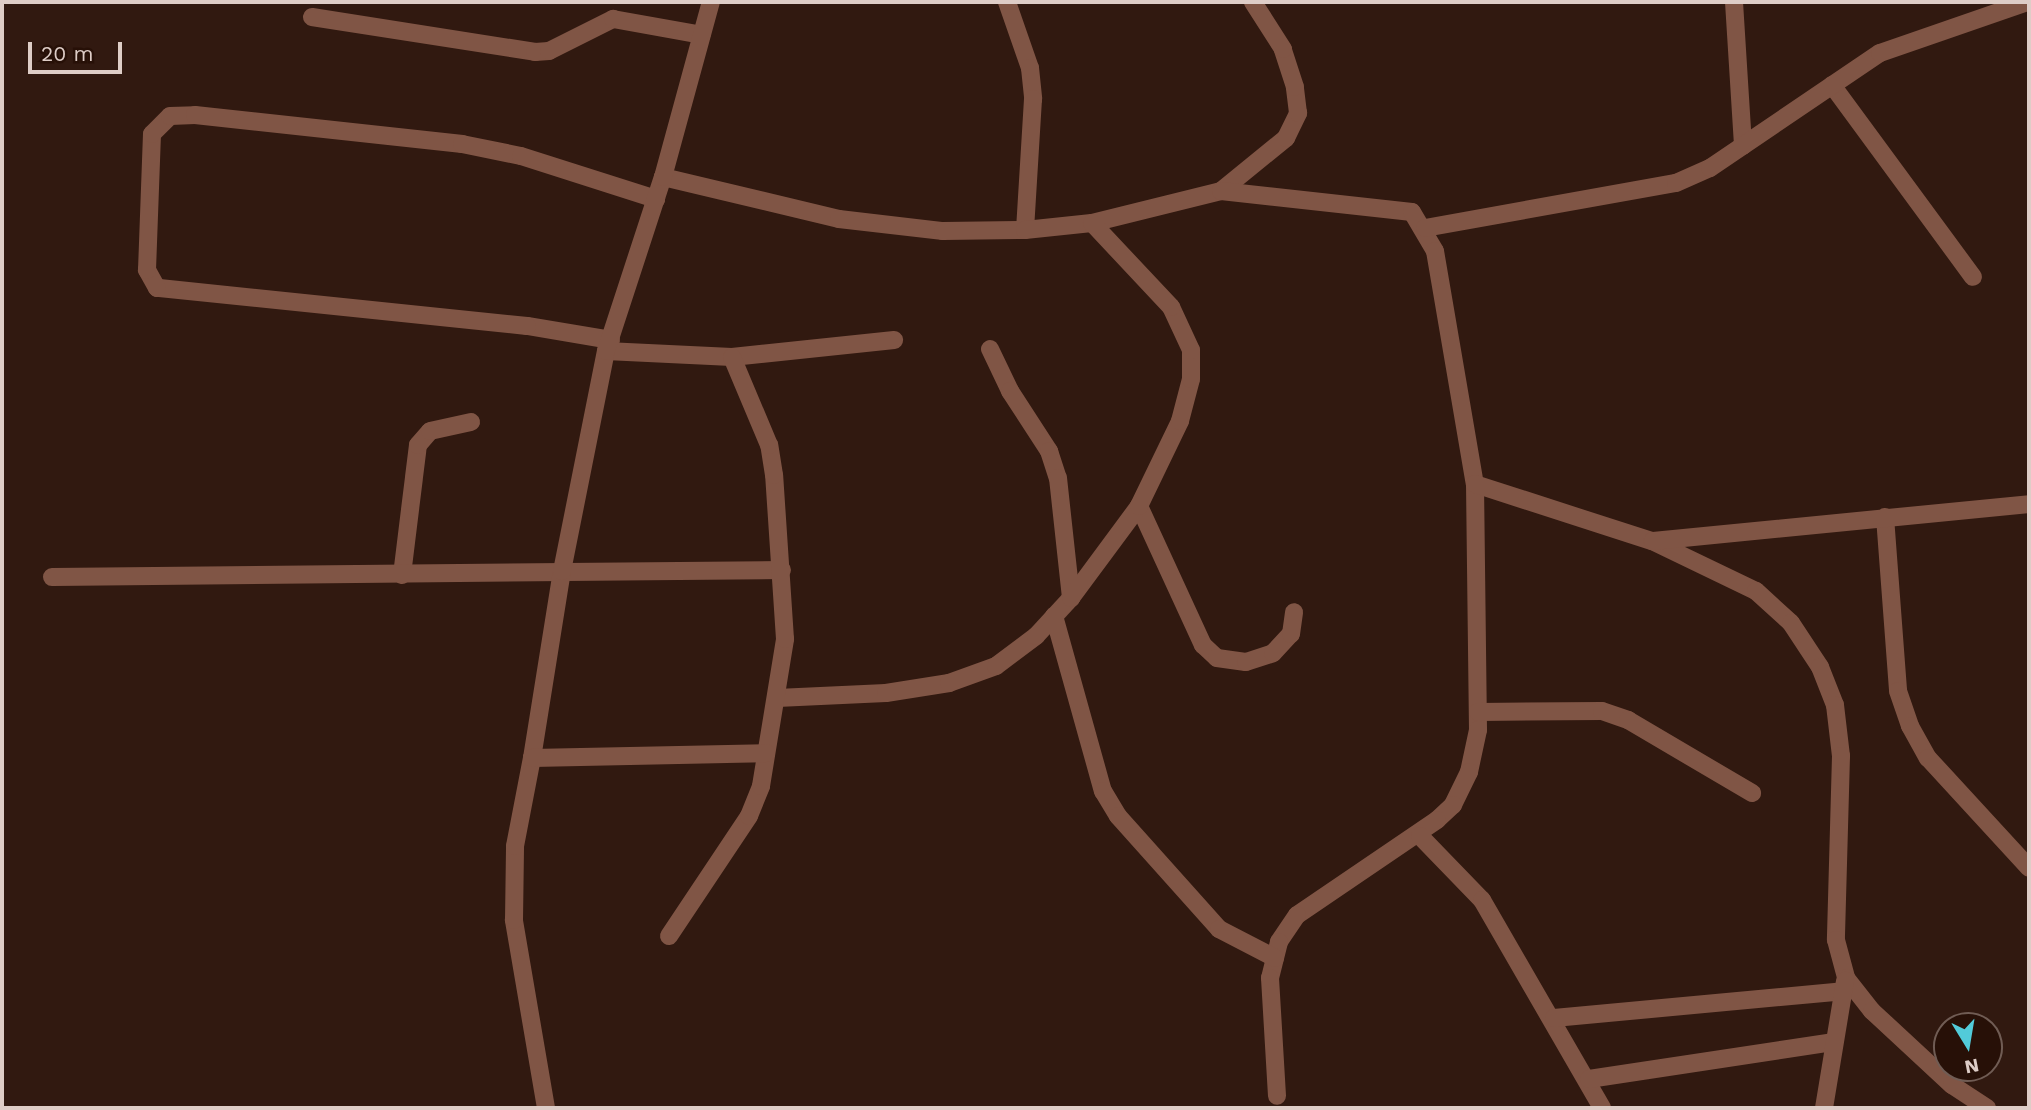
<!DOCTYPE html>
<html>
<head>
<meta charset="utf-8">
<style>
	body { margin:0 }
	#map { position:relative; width:2031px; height:1110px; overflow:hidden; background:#311910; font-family:"Work Sans",sans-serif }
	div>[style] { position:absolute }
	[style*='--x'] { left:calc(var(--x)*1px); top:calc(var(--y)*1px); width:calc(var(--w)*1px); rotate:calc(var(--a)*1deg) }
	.minor>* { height:18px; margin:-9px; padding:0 9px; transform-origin:9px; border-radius:9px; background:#805545 }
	span { translate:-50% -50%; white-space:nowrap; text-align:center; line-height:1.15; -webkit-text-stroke:7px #271007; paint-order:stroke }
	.frame { position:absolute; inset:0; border:4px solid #decdc7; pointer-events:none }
	.north { position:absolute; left:1933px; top:1012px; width:70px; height:70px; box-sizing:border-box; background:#271007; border:2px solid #705c54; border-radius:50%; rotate:169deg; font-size:19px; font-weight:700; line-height:28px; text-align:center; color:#decdc7 }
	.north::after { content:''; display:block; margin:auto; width:24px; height:32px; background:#52cbd9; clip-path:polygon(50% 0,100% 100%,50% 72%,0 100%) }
	.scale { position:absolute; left:28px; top:42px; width:94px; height:32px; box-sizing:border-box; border:4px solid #decdc7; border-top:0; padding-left:9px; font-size:21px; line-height:24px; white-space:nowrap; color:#decdc7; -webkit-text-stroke:5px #271007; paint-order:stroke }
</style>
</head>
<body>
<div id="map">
	<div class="minor">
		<div style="--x:1007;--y:2;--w:70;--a:70.8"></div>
		<div style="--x:1030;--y:68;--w:31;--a:84"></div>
		<div style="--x:1033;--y:99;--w:131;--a:93.5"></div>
		<div style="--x:1734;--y:2;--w:144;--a:86.4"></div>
		<div style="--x:312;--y:17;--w:226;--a:8.9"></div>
		<div style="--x:535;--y:52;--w:14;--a:-4"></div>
		<div style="--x:549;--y:51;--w:72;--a:-26.6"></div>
		<div style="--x:613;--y:19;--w:90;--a:10.2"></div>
		<div style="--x:1832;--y:85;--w:238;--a:53.7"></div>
		<div style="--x:663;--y:177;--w:181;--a:13.4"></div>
		<div style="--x:839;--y:219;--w:105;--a:6.6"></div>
		<div style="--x:943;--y:231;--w:82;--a:-0.7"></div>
		<div style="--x:1025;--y:230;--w:67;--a:-6"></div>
		<div style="--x:1092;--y:223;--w:133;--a:-13.9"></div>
		<div style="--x:1221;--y:191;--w:84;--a:-39.2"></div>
		<div style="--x:1286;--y:138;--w:28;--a:-64"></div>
		<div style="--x:1298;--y:113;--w:26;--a:-97"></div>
		<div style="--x:1295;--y:87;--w:40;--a:-108"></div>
		<div style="--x:1283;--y:49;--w:56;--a:-122.6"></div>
		<div style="--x:1221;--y:191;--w:192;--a:6.3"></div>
		<div style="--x:1412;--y:212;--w:45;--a:59.5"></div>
		<div style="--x:1435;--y:251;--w:236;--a:80.3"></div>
		<div style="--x:1475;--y:484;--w:246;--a:89.3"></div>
		<div style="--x:1478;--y:730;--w:43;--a:102.1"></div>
		<div style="--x:1469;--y:772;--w:37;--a:116"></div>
		<div style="--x:1453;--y:805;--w:22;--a:137"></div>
		<div style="--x:1437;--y:820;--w:169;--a:145.8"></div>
		<div style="--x:1297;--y:915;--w:32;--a:124"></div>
		<div style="--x:1279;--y:942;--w:37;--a:104"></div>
		<div style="--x:1270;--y:978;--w:118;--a:86.6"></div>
		<div style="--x:1425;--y:228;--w:255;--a:-10.2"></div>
		<div style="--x:1676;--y:183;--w:37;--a:-24"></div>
		<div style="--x:1710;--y:168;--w:205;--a:-34.1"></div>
		<div style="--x:1880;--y:53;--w:156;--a:-19.1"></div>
		<div style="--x:611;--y:340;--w:85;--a:-170.5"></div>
		<div style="--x:527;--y:326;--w:372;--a:-174.1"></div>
		<div style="--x:157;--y:288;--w:21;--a:-119"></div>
		<div style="--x:147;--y:270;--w:136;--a:-87.9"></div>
		<div style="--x:152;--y:134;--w:25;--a:-45"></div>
		<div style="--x:170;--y:116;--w:25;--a:-2"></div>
		<div style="--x:195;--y:115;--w:269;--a:6.2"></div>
		<div style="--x:462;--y:144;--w:60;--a:11.5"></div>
		<div style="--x:521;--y:156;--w:142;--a:17.7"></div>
		<div style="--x:990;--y:349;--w:47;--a:64.5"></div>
		<div style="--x:1010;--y:391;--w:72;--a:57"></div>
		<div style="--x:1049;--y:451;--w:28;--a:72"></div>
		<div style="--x:1058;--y:478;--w:121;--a:83.8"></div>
		<div style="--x:606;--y:351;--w:126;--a:2.7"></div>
		<div style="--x:732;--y:357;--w:163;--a:-6"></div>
		<div style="--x:1475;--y:484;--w:186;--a:17.9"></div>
		<div style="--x:1652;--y:541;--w:115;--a:25.7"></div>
		<div style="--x:1756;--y:591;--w:47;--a:42.4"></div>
		<div style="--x:1791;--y:623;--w:53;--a:56.6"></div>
		<div style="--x:1820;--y:667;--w:41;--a:68.5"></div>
		<div style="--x:1835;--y:705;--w:51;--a:83.3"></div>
		<div style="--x:1841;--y:756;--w:184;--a:91.6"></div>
		<div style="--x:1836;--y:940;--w:39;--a:75"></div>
		<div style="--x:1846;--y:978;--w:42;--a:51.8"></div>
		<div style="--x:1872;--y:1011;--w:109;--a:42.8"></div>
		<div style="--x:1952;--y:1085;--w:42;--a:33.3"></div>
		<div style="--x:1139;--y:506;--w:153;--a:65.3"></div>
		<div style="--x:1203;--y:645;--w:19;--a:43"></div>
		<div style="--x:1217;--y:658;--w:29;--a:8"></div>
		<div style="--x:1246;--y:662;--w:28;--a:-18"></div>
		<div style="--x:1273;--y:653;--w:26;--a:-47"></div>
		<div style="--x:1291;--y:634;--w:22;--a:-82"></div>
		<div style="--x:1885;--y:517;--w:174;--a:85.7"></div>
		<div style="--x:1898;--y:691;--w:37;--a:71"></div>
		<div style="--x:1910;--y:726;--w:37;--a:61"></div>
		<div style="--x:1928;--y:758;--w:149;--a:47.4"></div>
		<div style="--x:1653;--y:541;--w:378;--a:-5.6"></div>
		<div style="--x:402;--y:575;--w:131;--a:-83"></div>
		<div style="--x:418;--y:445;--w:18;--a:-49"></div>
		<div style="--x:430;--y:431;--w:42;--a:-12.4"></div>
		<div style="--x:52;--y:577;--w:730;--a:-0.55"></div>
		<div style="--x:1054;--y:616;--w:182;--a:74.4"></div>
		<div style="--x:1103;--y:791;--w:29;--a:59"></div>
		<div style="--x:1118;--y:816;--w:152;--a:48.2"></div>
		<div style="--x:1219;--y:929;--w:63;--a:27.4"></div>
		<div style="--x:777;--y:698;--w:109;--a:-2.6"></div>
		<div style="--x:886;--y:693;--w:64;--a:-9"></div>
		<div style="--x:949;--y:683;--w:50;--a:-19.9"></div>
		<div style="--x:996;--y:666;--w:50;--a:-36.9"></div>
		<div style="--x:1036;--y:636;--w:52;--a:-47.4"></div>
		<div style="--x:1071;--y:598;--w:114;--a:-53.5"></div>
		<div style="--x:1139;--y:506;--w:94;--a:-64.2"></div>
		<div style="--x:1180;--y:421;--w:43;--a:-75.3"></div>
		<div style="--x:1191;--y:379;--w:29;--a:-90"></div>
		<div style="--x:1191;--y:350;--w:47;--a:-114.9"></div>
		<div style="--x:1171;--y:307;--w:115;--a:-133.2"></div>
		<div style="--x:1478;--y:712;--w:124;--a:-0.5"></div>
		<div style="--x:1602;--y:711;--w:28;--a:19"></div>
		<div style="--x:1628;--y:720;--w:144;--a:30.5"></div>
		<div style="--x:532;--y:758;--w:189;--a:-80.9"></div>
		<div style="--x:562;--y:571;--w:224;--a:-78.7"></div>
		<div style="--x:606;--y:351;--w:183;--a:-71.9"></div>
		<div style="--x:663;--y:177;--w:181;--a:-74.7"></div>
		<div style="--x:1420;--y:836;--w:89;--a:45.9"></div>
		<div style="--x:1482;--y:900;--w:240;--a:60"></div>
		<div style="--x:669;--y:936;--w:144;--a:-56.3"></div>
		<div style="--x:749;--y:816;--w:32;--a:-68"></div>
		<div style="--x:761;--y:786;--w:149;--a:-80.7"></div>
		<div style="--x:785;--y:639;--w:164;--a:-93.8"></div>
		<div style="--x:774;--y:475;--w:30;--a:-99"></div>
		<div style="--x:769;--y:445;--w:95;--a:-112.8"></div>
		<div style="--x:1554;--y:1018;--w:290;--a:-5.3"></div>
		<div style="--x:1589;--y:1079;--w:248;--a:-8.6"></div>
		<div style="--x:546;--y:1108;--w:191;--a:-99.7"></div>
		<div style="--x:514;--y:920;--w:74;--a:-89.2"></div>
		<div style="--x:515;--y:846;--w:90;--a:-79.1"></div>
		<div style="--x:532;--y:758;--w:234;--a:-1.2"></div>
		<div style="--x:1824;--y:1108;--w:129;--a:-80.6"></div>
	</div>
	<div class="frame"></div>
	<div class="north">N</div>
	<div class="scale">20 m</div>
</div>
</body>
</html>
